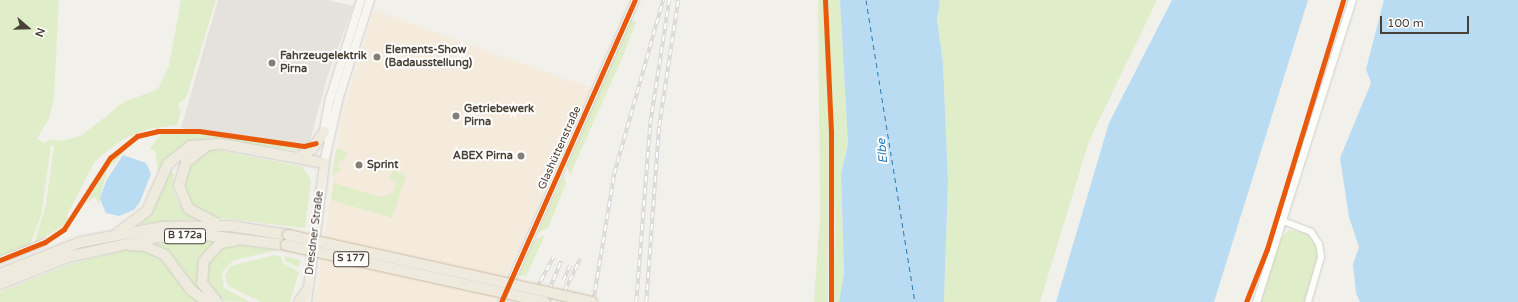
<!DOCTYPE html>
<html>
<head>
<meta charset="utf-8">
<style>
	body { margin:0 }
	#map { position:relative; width:1518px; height:302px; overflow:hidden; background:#f2f0eb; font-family:"Varela Round",sans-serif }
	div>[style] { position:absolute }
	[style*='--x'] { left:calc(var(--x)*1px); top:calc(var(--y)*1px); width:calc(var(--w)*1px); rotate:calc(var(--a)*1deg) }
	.commercial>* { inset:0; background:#f5ebdd }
	.industrial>* { inset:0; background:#e5e1dc }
	.green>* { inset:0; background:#e0edc9 }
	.water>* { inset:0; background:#b9dcf2 }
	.ferry>* { height:1px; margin-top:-0.5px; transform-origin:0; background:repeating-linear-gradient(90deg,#277ab3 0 5px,transparent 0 9px) }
	.roads { filter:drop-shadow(0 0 1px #d0cec8) drop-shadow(0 0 1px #d0cec8) }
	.minor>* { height:6px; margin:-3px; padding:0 3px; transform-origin:3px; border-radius:3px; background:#fdfdfc }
	.tertiary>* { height:7px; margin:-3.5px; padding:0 3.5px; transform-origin:3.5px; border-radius:3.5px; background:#fdfdfc }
	.secondary>* { height:8px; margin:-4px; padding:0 4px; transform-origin:4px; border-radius:4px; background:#f7f5ef }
	.primary>* { height:9px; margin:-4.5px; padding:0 4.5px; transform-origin:4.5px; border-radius:4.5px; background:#f1ede4 }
	.trunk>* { height:10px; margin:-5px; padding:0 5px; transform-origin:5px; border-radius:5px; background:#efeade }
	.rail>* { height:3.5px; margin-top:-1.75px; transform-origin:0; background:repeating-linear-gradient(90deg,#fff 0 6px,#d9d9d8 0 12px); box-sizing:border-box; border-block:1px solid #d9d9d8 }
	.bridges { filter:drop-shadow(0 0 1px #ccbda5) drop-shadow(0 0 1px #ccbda5) }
	.trunk-bridge>* { height:10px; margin:-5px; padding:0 5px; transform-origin:5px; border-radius:5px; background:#efeade }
	.cycleway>* { height:5px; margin:-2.5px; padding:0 2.5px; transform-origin:2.5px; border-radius:2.5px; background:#e8590c }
	.dots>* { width:11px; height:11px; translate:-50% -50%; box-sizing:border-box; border:2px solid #fff; border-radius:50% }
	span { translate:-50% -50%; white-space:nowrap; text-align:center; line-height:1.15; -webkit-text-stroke:4px #fff; paint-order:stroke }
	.shield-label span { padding:1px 3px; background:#fff; border:1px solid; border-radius:3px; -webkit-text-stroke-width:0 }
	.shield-label { font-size:10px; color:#494136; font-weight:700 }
	.poi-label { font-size:11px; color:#494136; font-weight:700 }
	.left { translate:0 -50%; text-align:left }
	.right { translate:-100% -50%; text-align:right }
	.street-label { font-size:11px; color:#494136 }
	.water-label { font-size:12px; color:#277ab3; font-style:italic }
	.north { position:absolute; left:8px; top:8px; width:40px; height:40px; -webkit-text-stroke:3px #fff; paint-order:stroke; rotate:110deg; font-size:11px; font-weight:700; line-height:16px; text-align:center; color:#494136 }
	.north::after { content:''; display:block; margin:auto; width:14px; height:18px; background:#494136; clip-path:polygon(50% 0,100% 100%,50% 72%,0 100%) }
	.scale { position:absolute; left:1380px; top:16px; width:89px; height:18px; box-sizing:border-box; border:2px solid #494136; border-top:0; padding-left:5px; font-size:12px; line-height:14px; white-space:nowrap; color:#494136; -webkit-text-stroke:3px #fff; paint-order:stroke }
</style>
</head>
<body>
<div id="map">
	<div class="commercial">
		<div style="clip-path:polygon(374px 10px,591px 88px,494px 302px,315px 302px,342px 116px)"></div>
	</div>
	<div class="industrial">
		<div style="clip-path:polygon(218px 0,327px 0,353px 6px,328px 75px,309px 144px,181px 128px)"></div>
	</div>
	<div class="green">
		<div style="clip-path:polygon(0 0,59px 0,54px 98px,49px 118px,37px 139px,45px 143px,50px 139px,61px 141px,81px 136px,124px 102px,158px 89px,169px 66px,181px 0,216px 0,186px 98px,178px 104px,181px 112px,177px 125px,148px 129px,122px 140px,95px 161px,67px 215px,69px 222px,34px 244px,46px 204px,54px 146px,51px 145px,41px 216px,30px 245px,0 258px)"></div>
		<div style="clip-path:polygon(818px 0,823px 0,829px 134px,828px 302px,814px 302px,820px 216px)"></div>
		<div style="clip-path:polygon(828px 0,840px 0,848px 144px,841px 174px,844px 273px,839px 302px,833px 302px,835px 226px)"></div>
		<div style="clip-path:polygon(939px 0,1157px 0,1089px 141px,1040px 302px,944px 302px,948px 182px,943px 63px,937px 18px)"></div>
		<div style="clip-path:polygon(631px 19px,636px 22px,623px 56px,570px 175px,567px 166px)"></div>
		<div style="clip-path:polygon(163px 132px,198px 132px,296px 146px,303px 151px,206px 138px,175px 152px,159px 175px,155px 152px,150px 148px)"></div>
		<div style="clip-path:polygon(136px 139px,107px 170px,99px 205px,95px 197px,86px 203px,111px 160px)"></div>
		<div style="clip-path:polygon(339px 148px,347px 152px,344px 161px,340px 160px,337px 167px,342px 169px,332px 176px,336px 150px)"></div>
		<div style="clip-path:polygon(212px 149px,303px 167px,311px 180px,305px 228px,212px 217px,193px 208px,182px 188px,185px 170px,206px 150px)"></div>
		<div style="clip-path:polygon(393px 170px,406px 176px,392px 218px,331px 200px,334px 183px,382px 197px,393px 192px,396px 182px,389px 178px)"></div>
		<div style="clip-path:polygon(170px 171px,174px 174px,173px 189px,178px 202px,188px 214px,198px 219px,141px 224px,155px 206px)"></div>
		<div style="clip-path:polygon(564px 175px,566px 184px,548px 228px,537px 233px)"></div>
		<div style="clip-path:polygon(1289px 230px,1306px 233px,1316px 245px,1319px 257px,1305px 302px,1260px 302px,1280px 239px)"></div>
		<div style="clip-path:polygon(545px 235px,526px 276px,519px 275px,534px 240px)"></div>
		<div style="clip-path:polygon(218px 240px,203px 255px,209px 298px,191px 284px,173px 257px,151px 244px)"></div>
		<div style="clip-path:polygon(233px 244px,278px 250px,234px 260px,222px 272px,224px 288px,250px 302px,224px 301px,207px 287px,206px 263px,219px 248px)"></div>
		<div style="clip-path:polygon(131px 248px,160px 254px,202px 302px,0 302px,0 292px,68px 265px)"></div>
		<div style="clip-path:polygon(274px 255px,281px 256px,283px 263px,299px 272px,290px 302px,261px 302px,228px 286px,225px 275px,230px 266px)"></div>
		<div style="clip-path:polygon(285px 256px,301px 260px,299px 268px,284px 260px)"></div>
	</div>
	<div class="water">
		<div style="clip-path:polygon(840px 0,939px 0,940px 3px,937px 18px,943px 63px,948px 182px,944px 302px,839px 302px,844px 273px,841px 174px,848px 144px)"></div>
		<div style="clip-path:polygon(1172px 0,1308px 0,1214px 302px,1056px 302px,1109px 123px)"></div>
		<div style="clip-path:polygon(1384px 0,1518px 0,1518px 302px,1360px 302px,1356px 293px,1353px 264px,1359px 247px,1349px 217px,1340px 158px,1371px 83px,1366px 69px)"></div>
		<div style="clip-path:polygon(123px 155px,146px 163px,151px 174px,140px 202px,134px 210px,119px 216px,106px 213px,100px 199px,106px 181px)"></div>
	</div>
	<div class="ferry">
		<div style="--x:866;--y:0;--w:306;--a:80.8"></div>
	</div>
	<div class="roads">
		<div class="minor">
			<div style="--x:1283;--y:221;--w:30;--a:21"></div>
			<div style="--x:1311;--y:232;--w:14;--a:56"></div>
			<div style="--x:1319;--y:244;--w:13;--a:81"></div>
			<div style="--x:1321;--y:257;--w:47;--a:106.1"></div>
			<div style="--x:0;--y:260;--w:48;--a:-21.8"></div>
		</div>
		<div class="tertiary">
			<div style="--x:501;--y:302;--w:330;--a:-66.1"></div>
			<div style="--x:1256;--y:302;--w:317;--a:-72.4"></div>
		</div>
		<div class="secondary">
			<div style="--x:323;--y:137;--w:39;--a:-80"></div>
			<div style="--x:330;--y:99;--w:104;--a:-72.6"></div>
			<div style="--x:324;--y:163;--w:68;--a:-77.2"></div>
			<div style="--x:339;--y:97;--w:102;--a:-72.3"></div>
		</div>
		<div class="primary">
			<div style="--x:306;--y:302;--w:140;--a:-82.6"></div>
		</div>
		<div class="trunk">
			<div style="--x:208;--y:145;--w:28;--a:142"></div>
			<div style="--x:186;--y:162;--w:25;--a:106"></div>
			<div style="--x:179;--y:186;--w:25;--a:67"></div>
			<div style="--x:189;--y:209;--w:30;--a:27"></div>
			<div style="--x:298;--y:158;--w:17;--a:-33"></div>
			<div style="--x:312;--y:149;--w:21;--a:-55"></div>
			<div style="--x:119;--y:232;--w:35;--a:-37"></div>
			<div style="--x:147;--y:211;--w:51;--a:-65.9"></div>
			<div style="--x:168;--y:164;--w:28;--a:-39"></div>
			<div style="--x:190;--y:146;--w:32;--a:-4"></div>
			<div style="--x:222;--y:144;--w:104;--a:10.6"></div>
			<div style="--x:130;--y:245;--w:15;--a:4"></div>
			<div style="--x:145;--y:246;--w:22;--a:24"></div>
			<div style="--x:165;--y:255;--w:44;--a:53.4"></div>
			<div style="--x:191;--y:290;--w:20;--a:37"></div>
			<div style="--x:0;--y:274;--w:87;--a:-21.6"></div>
			<div style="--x:81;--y:242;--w:81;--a:-10.6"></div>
			<div style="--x:161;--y:227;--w:69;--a:-0.8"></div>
			<div style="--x:230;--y:226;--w:59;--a:8.8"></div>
			<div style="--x:0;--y:284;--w:73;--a:-21.7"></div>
			<div style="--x:68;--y:257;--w:92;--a:-12.5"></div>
			<div style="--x:158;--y:237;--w:47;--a:-2.4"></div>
			<div style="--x:205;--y:235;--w:82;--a:7"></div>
			<div style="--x:217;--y:302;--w:24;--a:-128"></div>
			<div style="--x:202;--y:283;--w:22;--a:-85"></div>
			<div style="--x:204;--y:261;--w:24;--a:-48"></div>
			<div style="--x:220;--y:243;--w:14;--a:-8"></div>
			<div style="--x:299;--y:302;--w:14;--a:-56"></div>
		</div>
	</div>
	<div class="rail">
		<div style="--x:563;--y:281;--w:17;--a:-66"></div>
		<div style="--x:529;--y:302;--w:52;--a:-61.5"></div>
		<div style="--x:544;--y:302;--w:44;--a:-67.5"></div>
		<div style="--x:559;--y:302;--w:48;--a:-64"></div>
		<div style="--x:593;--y:302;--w:130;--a:-80.7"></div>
		<div style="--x:614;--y:174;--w:181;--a:-74.3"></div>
		<div style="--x:636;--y:302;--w:179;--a:-85.5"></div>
		<div style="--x:650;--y:124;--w:125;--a:-81.3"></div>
		<div style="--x:646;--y:302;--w:176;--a:-85.8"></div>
		<div style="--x:659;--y:126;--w:127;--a:-81.4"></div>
	</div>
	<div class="bridges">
		<div class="trunk-bridge">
			<div style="--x:288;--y:235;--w:311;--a:12.4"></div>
			<div style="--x:286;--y:245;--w:265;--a:12.4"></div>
		</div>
	</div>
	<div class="cycleway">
		<div style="--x:825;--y:0;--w:131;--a:87.4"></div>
		<div style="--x:831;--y:131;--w:171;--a:90"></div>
		<div style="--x:0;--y:260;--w:48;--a:-21.8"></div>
		<div style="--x:45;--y:242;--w:23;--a:-34"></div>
		<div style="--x:64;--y:229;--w:85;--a:-57.1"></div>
		<div style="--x:110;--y:158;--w:35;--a:-39"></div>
		<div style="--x:137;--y:136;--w:22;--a:-13"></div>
		<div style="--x:158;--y:131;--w:41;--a:0"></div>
		<div style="--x:199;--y:131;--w:106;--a:8.1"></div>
		<div style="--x:304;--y:146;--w:12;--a:-14"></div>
		<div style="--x:501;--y:302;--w:330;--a:-66.1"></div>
		<div style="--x:1246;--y:302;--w:57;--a:-68.4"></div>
		<div style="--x:1267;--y:249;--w:260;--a:-73"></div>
	</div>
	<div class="dots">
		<div style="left:377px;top:57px;background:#847e75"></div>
		<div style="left:272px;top:63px;background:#847e75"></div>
		<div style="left:456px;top:116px;background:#847e75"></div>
		<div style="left:521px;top:156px;background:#847e75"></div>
		<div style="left:359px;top:165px;background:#847e75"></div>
	</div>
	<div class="shield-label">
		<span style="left:185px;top:236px">B 172a</span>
		<span style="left:351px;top:259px">S 177</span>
	</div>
	<div class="poi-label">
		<span class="left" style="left:385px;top:57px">Elements-Show<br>(Badausstellung)</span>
		<span class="left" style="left:280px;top:63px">Fahrzeugelektrik<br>Pirna</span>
		<span class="left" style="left:464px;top:116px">Getriebewerk<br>Pirna</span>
		<span class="right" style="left:513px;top:156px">ABEX Pirna</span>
		<span class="left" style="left:367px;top:165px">Sprint</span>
	</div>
	<div class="street-label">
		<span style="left:560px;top:148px;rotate:-66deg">Glashüttenstraße</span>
		<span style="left:315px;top:233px;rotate:-83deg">Dresdner Straße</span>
	</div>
	<div class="water-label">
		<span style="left:883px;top:151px;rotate:-95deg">Elbe</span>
	</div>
	<div class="north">N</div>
	<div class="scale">100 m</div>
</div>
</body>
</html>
